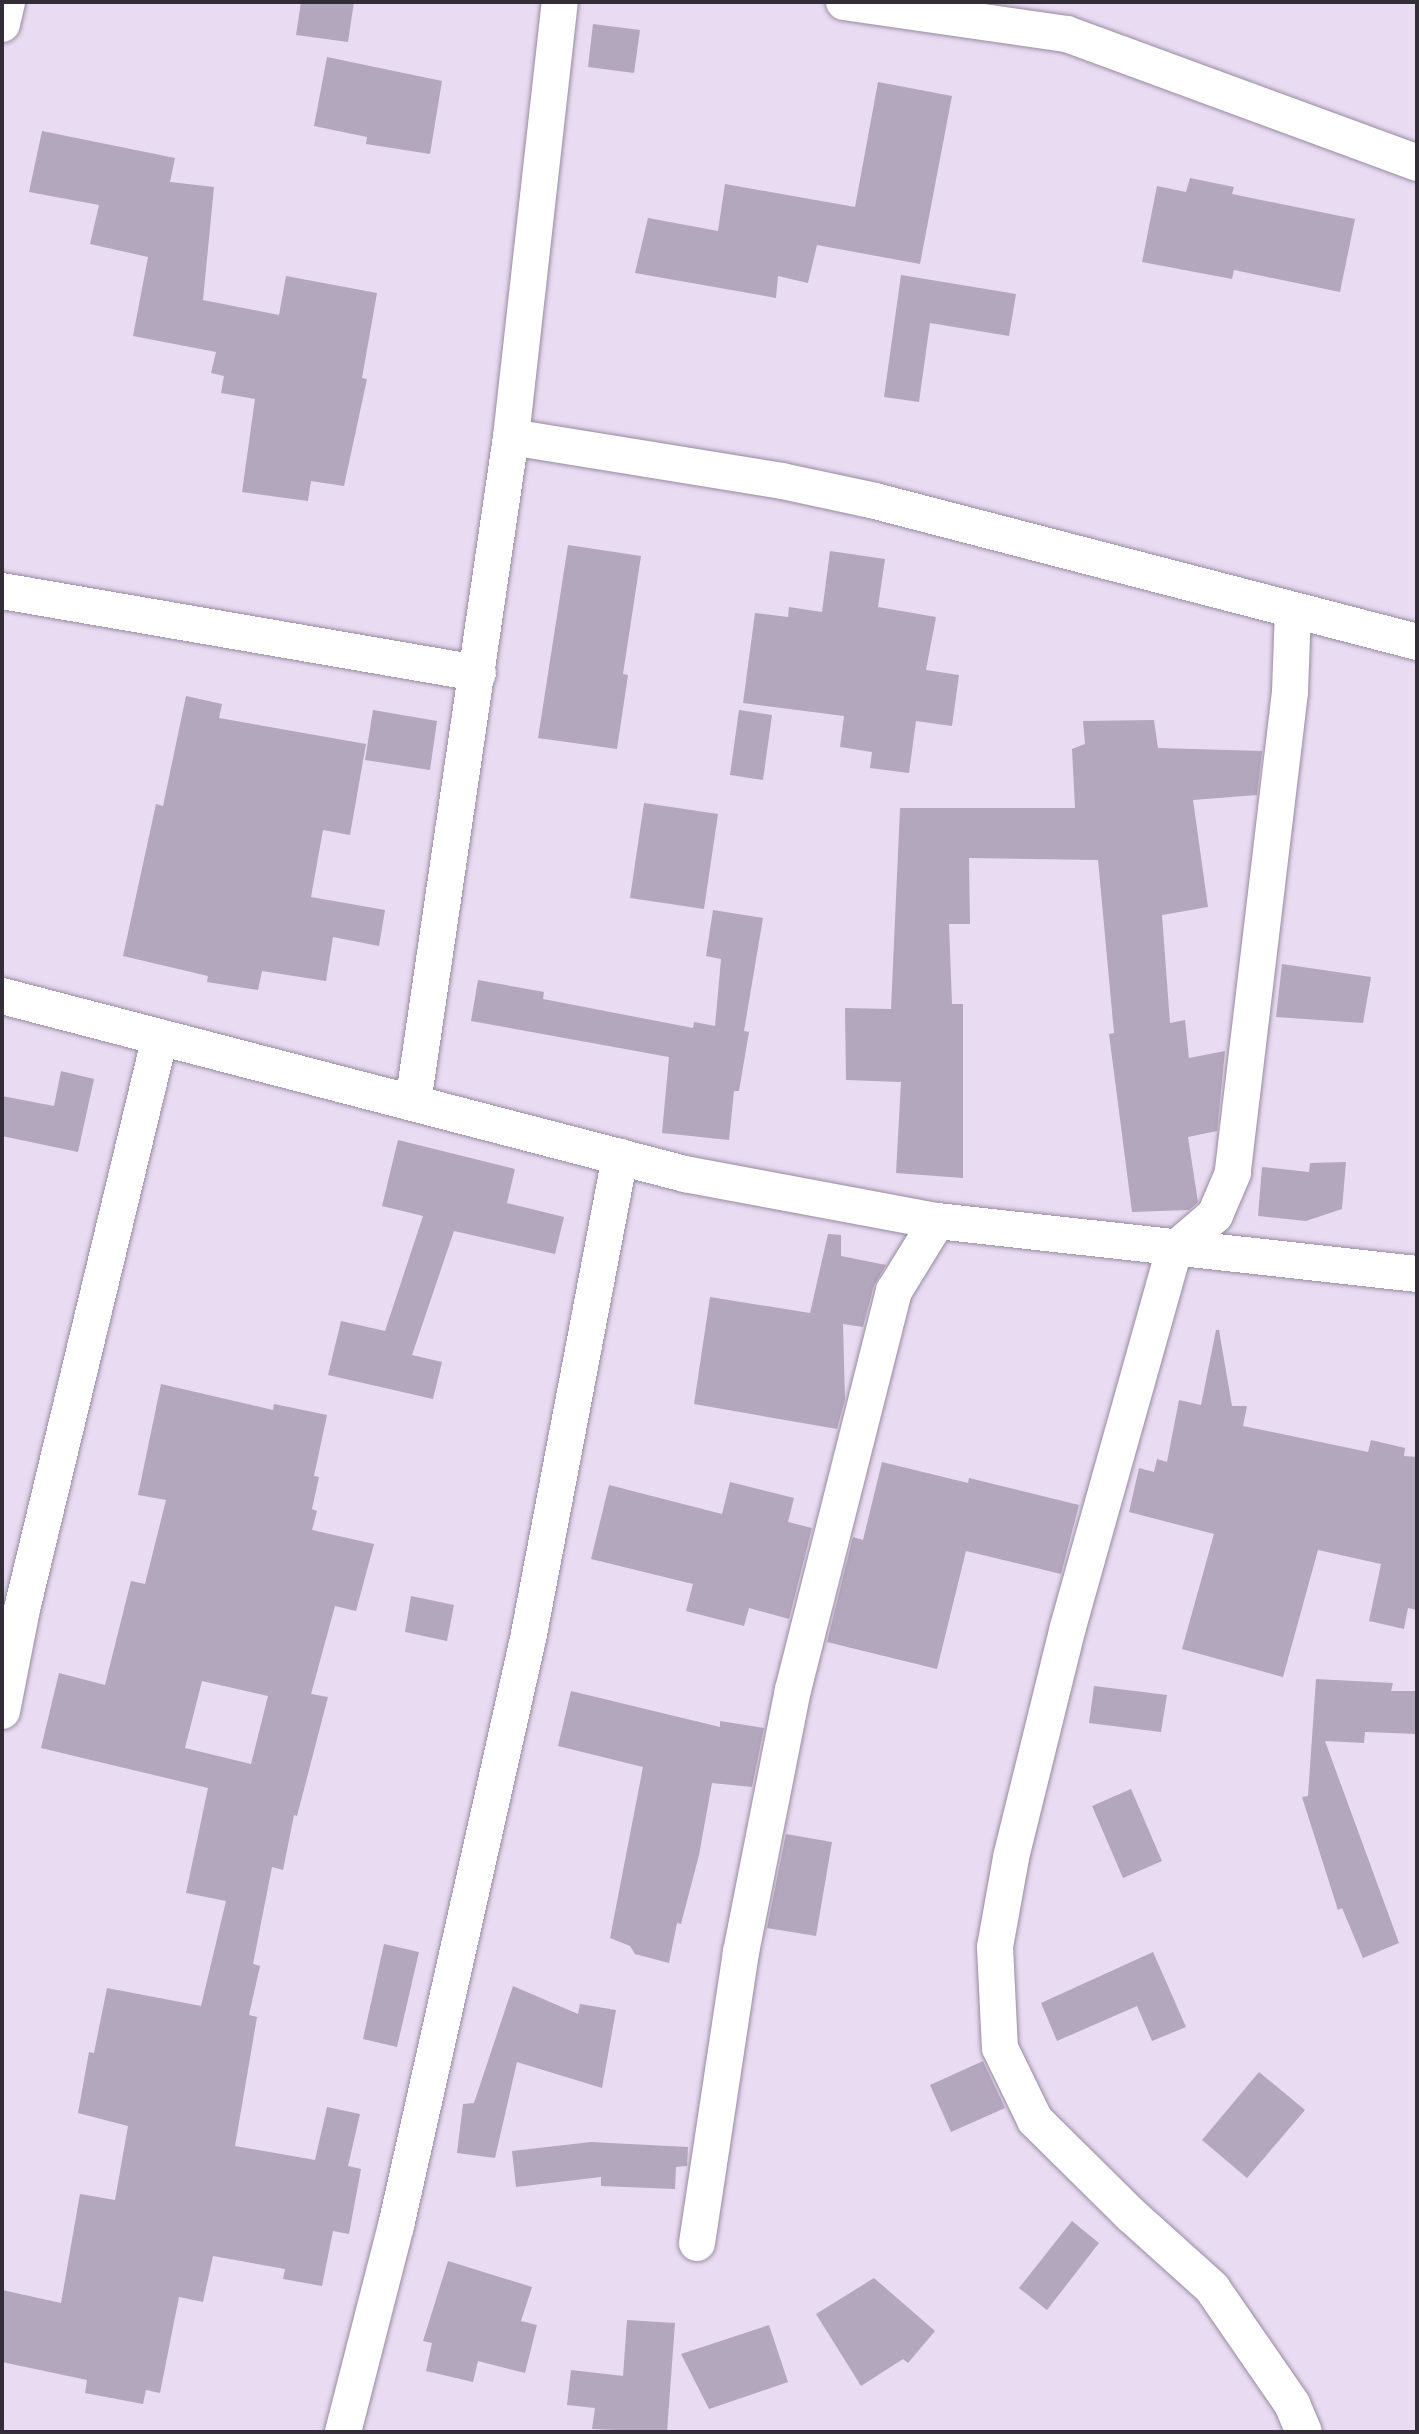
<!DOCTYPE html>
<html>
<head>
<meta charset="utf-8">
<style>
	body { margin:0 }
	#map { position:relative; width:1419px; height:2434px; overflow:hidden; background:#e8dbf2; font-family:"DM Sans",sans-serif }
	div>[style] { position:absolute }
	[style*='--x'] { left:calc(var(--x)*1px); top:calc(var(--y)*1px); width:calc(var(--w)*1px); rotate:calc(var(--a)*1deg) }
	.building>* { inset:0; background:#b3a7bd }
	.roads { filter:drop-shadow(0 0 2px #978ba0) drop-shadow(0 0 2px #978ba0) }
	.street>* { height:36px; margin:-18px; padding:0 18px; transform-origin:18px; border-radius:18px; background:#fff }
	span { translate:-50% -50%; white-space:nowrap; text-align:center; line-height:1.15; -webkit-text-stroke:6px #e8dbf2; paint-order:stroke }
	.frame { position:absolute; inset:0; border:4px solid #322d36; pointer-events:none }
</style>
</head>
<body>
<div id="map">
	<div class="building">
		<div style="clip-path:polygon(301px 2px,354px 2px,348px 42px,296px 35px)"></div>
		<div style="clip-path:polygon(593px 24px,640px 30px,634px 73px,588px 67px)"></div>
		<div style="clip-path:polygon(327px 57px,442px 81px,430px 154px,366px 144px,367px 137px,314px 126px)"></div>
		<div style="clip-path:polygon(878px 82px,952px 96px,920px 264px,817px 245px,808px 283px,778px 276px,776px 298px,635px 273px,648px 218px,718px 231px,725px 184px,855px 207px)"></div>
		<div style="clip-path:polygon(42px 131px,175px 158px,170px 182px,214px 187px,203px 300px,279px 315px,286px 276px,377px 293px,362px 378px,367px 379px,344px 486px,311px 481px,308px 501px,242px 492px,255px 399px,221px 393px,224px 376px,211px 373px,216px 352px,133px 336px,148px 257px,90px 244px,99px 205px,29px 192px)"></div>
		<div style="clip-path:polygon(1190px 178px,1234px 187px,1232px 194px,1355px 219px,1340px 292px,1234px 270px,1232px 279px,1142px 262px,1157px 186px,1186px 192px)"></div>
		<div style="clip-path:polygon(901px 275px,1016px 294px,1009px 336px,930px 323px,919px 402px,884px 397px)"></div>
		<div style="clip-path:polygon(568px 545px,641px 556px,623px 674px,628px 675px,617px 749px,538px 738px)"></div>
		<div style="clip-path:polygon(830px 551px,885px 559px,878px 607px,936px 617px,926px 670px,959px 675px,952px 726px,916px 721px,909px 773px,870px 768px,872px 752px,840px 747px,844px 716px,743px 703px,755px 613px,788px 617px,789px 607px,822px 612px)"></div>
		<div style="clip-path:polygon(186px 696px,222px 704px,219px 718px,366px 744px,350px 835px,323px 830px,311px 897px,385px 910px,379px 946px,333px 937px,326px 981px,262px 971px,258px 990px,207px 982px,208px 976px,123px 956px,156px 804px,163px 806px)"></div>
		<div style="clip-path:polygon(373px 710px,437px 721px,430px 770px,365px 760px)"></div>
		<div style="clip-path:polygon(739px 710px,772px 715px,763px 780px,730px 775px)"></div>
		<div style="clip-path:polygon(1154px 720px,1158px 748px,1262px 751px,1257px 795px,1193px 800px,1208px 907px,1162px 915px,1170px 1023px,1185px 1020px,1189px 1058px,1225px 1051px,1217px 1131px,1188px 1137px,1198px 1202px,1189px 1210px,1132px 1212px,1109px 1034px,1114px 1033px,1098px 860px,969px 858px,970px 924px,949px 924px,952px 1004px,963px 1004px,963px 1178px,896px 1173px,901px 1082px,846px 1080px,845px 1008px,891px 1009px,900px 808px,1075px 808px,1072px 749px,1085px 744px,1083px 721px)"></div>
		<div style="clip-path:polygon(644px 803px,718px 814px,704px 909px,630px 898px)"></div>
		<div style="clip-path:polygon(713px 910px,763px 918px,744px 1031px,749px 1032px,739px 1091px,734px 1091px,729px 1140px,662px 1133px,669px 1057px,471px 1021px,478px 980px,544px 992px,543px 999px,693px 1028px,694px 1022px,715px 1026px,721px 959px,706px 956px)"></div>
		<div style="clip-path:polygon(1282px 964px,1371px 977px,1363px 1023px,1276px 1017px)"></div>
		<div style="clip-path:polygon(61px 1071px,94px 1079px,78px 1152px,2px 1136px,2px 1096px,54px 1106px)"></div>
		<div style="clip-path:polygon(398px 1140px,515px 1169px,507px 1203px,564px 1217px,555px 1254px,454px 1231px,412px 1355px,442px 1362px,433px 1399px,328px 1375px,341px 1321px,385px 1331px,423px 1216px,382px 1206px)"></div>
		<div style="clip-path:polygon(1346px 1162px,1342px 1209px,1306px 1221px,1258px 1216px,1262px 1167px,1309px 1172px,1310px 1163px)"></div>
		<div style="clip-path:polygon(828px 1234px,841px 1235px,841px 1256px,886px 1265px,874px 1285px,863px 1327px,843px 1324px,845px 1399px,837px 1429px,694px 1404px,710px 1297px,810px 1313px)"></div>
		<div style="clip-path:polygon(1216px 1330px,1219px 1330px,1232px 1406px,1247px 1406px,1243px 1426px,1368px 1452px,1371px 1440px,1405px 1448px,1404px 1456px,1417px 1457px,1417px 1610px,1408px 1608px,1404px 1629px,1369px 1621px,1381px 1564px,1318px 1550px,1283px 1677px,1182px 1649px,1214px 1534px,1129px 1512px,1139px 1468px,1154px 1472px,1157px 1459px,1167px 1462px,1179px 1400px,1201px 1405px)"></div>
		<div style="clip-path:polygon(evenodd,161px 1384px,273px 1410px,274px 1404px,327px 1415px,314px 1476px,319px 1477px,312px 1509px,317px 1511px,312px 1530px,374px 1544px,356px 1611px,335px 1606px,311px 1694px,328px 1697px,297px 1816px,294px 1815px,283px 1870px,272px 1867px,253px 1964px,260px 1966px,249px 2015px,257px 2017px,235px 2146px,315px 2160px,327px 2107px,360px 2114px,348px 2166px,361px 2169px,349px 2234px,333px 2231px,322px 2286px,283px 2279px,285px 2269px,213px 2256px,203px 2302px,179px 2297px,160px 2393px,146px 2390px,143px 2404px,85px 2393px,87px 2380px,2px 2362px,2px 2290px,61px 2303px,80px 2194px,115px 2200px,128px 2126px,78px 2113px,89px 2052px,94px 2053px,107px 1988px,201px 2006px,226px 1901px,186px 1893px,208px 1788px,41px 1748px,59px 1673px,105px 1685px,131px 1581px,145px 1584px,166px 1500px,138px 1495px,161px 1384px,202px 1681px,268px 1696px,251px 1764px,185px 1748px,202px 1681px)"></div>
		<div style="clip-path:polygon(882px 1462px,968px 1483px,969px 1478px,1079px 1505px,1061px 1574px,966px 1551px,937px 1669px,827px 1642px,853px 1537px,863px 1540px)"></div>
		<div style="clip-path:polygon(730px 1482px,794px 1498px,788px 1522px,812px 1528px,789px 1619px,749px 1608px,744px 1626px,686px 1611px,693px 1584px,591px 1559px,609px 1485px,722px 1514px)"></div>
		<div style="clip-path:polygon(411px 1596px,454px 1605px,447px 1641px,405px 1632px)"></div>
		<div style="clip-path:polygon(1316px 1679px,1393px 1683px,1391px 1691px,1417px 1691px,1417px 1734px,1365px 1732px,1364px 1743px,1325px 1741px,1399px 1943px,1363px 1958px,1342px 1908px,1338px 1910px,1302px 1797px,1308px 1796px)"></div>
		<div style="clip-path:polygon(1094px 1686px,1167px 1695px,1161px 1732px,1089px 1723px)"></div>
		<div style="clip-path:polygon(571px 1691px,720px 1727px,720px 1721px,764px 1728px,752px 1787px,712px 1783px,699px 1855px,681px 1924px,677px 1923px,669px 1963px,635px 1954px,630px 1946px,610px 1938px,643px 1767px,558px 1746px)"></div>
		<div style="clip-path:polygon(1131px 1789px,1162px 1861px,1123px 1878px,1092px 1806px)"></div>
		<div style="clip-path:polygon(786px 1834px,832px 1842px,816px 1936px,767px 1928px)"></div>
		<div style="clip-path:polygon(384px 1944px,419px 1952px,397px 2047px,363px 2039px)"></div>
		<div style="clip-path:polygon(1153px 1952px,1186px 2027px,1152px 2041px,1137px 2006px,1057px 2041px,1041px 2003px)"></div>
		<div style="clip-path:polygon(513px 1986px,578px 2014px,580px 2004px,616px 2010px,602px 2088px,517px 2062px,495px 2158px,457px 2153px,463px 2104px,474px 2103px)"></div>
		<div style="clip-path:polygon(983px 2061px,1005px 2108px,951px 2132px,930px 2085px)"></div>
		<div style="clip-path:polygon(1259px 2072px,1305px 2110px,1247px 2178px,1202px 2140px)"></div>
		<div style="clip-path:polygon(591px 2142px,688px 2147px,687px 2166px,676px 2167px,675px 2189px,601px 2186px,601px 2177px,516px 2187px,512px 2151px)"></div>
		<div style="clip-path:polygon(1072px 2221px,1099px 2243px,1047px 2310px,1019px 2288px)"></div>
		<div style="clip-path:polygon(448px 2261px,532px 2287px,521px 2321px,537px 2325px,525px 2373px,478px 2361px,473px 2382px,426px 2371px,432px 2343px,423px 2341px)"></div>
		<div style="clip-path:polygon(874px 2278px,935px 2331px,908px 2363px,903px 2359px,861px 2386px,816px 2314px)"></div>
		<div style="clip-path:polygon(627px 2320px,675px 2323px,667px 2432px,592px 2429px,595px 2408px,567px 2405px,571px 2370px,623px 2376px)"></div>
		<div style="clip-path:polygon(769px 2325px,788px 2382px,709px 2409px,681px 2354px)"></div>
	</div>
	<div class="roads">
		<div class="street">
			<div style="--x:844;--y:2;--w:225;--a:8.2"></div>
			<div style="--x:1067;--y:34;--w:373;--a:20.2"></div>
			<div style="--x:2;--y:24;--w:23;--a:-77"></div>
			<div style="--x:511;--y:437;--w:275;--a:9.2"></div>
			<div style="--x:782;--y:481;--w:95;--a:12.1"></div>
			<div style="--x:875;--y:501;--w:560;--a:14.58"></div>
			<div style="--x:2;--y:591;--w:483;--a:9.8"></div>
			<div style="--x:1293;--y:610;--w:82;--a:92.1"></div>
			<div style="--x:1290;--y:692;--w:484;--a:96.8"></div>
			<div style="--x:1233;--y:1173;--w:46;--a:113.2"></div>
			<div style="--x:1215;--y:1215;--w:54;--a:139.5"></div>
			<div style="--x:1174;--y:1250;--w:392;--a:105.7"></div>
			<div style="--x:1068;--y:1627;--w:238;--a:103.9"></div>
			<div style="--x:1011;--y:1858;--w:90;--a:100.2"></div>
			<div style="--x:995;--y:1947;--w:101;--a:87.2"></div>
			<div style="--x:1000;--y:2048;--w:80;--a:64.1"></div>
			<div style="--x:1035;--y:2120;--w:135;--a:44.7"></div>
			<div style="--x:1131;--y:2215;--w:109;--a:42"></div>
			<div style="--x:1212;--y:2288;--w:141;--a:55.4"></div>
			<div style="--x:1292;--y:2404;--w:30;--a:67"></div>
			<div style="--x:2;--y:996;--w:706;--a:14.61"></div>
			<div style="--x:685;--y:1174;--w:256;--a:10.6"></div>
			<div style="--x:937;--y:1221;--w:483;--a:6.3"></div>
			<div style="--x:413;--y:1103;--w:673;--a:-81.63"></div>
			<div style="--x:511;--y:437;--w:438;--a:-83.6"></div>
			<div style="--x:2;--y:1711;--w:104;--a:-78.9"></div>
			<div style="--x:22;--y:1609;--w:588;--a:-76.44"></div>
			<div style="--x:697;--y:2243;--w:294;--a:-81.4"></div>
			<div style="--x:741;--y:1952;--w:267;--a:-78.8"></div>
			<div style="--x:793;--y:1690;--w:412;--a:-75.8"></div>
			<div style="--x:894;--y:1291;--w:82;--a:-58.4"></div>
			<div style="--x:343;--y:2432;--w:213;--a:-75.6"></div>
			<div style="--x:396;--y:2226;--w:602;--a:-77.33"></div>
			<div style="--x:528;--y:1639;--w:491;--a:-79.2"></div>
		</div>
	</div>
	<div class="frame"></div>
</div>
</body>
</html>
